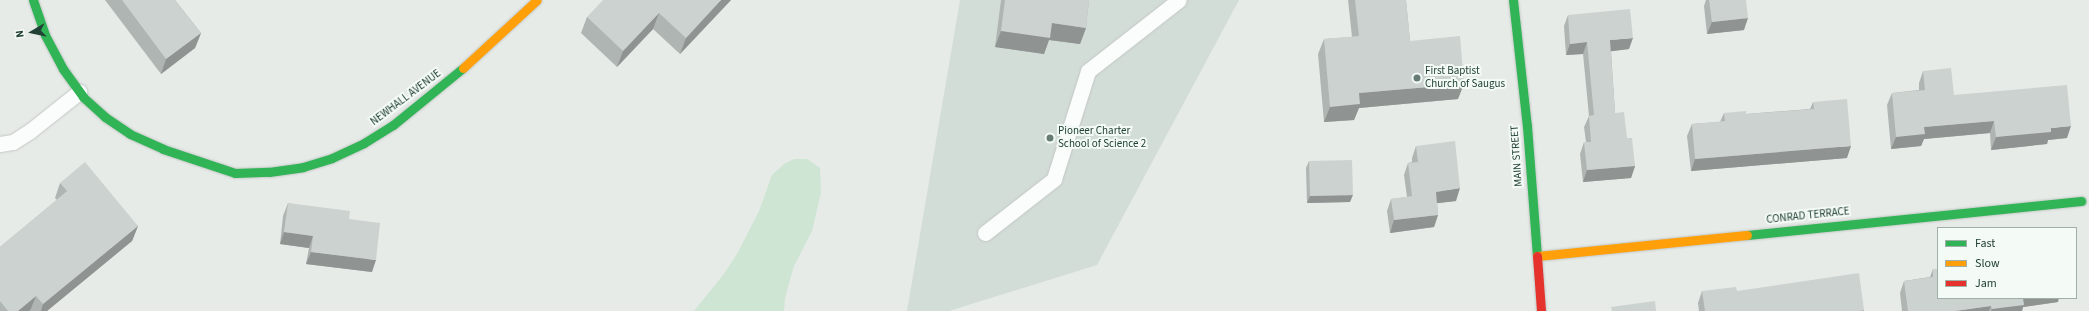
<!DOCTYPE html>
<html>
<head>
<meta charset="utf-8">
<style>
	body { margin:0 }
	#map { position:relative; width:2089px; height:311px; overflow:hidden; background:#e6ebe8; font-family:"Source Sans 3",sans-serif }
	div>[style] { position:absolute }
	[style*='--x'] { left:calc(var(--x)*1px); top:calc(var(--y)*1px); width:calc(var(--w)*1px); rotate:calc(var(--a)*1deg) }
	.built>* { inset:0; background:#d3ddd8 }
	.green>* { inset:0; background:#cee5d3 }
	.roads { filter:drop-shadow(0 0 1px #c3c8c5) drop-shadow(0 0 1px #c3c8c5) }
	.lane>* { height:15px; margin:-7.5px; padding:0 7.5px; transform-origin:7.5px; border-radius:7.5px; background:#fbfcfc }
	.fast>* { height:9px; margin:-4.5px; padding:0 4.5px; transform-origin:4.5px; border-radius:4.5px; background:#30b455 }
	.slow>* { height:9px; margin:-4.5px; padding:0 4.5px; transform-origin:4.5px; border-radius:4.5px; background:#ff9f0a }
	.jam>* { height:9px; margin:-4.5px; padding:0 4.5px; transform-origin:4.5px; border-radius:4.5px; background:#e5322d }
	.wall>* { inset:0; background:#afb5b3 }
	.shaded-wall>* { inset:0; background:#8f9392 }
	.building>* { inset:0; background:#ccd2d0 }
	.dots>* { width:11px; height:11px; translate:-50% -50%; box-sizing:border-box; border:2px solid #f4faf6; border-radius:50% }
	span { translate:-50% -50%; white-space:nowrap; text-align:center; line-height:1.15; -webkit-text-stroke:4px #f4faf6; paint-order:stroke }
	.poi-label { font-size:11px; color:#214136 }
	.left { translate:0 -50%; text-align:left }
	.street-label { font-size:11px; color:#214136 }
	.legend { position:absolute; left:1937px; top:227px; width:140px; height:72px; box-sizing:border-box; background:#f4faf6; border:1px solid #a0b0a9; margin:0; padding:5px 7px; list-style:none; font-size:12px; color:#214136 }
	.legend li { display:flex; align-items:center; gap:8px; height:20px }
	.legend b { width:20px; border:1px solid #a0b0a9 }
	.north { position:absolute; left:12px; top:12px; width:40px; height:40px; -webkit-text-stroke:3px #f4faf6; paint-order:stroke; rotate:261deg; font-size:11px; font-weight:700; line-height:16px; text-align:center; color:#214136 }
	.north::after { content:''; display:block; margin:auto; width:14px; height:18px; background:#214136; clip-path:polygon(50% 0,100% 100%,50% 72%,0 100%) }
</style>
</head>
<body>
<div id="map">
	<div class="built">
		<div style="clip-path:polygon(960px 0,1239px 0,1097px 265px,949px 311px,907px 311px)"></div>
	</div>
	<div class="green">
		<div style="clip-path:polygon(794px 159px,807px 159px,820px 168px,821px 193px,812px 231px,794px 266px,785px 298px,784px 311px,694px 311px,723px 275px,737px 254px,759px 211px,772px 175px,784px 164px)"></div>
	</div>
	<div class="roads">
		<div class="lane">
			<div style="--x:0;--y:144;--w:13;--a:-9"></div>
			<div style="--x:13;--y:142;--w:20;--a:-33"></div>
			<div style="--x:30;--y:131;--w:63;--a:-38.5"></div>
			<div style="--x:985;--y:233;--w:88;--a:-38"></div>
			<div style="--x:1054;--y:179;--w:113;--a:-72.5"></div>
			<div style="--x:1088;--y:71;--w:115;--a:-38"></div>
		</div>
		<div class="fast">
			<div style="--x:33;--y:0;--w:37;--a:71"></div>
			<div style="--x:45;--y:35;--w:38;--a:62"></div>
			<div style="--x:63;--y:69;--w:34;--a:54"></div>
			<div style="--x:83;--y:97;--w:30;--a:42"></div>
			<div style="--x:105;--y:117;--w:30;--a:34"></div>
			<div style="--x:130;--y:134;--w:36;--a:24"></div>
			<div style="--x:163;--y:149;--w:76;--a:18.4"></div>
			<div style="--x:235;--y:173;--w:34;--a:-2"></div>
			<div style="--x:269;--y:172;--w:34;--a:-8"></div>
			<div style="--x:303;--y:167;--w:30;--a:-17"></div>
			<div style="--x:332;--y:158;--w:35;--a:-25"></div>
			<div style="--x:364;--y:143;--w:34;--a:-32"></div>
			<div style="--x:393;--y:125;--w:90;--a:-39.2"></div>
			<div style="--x:1513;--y:0;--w:127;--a:83.7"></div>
			<div style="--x:1527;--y:126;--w:130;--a:85.6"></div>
			<div style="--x:1747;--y:235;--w:336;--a:-5.8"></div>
		</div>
		<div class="slow">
			<div style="--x:463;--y:68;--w:100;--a:-42.6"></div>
			<div style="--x:1537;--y:256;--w:211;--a:-5.7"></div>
		</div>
		<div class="jam">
			<div style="--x:1537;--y:256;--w:55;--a:85.8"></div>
		</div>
	</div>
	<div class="wall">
		<div style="clip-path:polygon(105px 0,175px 0,201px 33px,195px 48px,161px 74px)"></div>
		<div style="clip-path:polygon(731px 0,680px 54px,653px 29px,617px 67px,581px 33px,587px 17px)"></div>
		<div style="clip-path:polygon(1001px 0,1089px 0,1086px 28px,1080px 44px,1049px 40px,1044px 54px,995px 47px)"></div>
		<div style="clip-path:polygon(1348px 0,1406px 0,1410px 41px,1458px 99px,1359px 108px,1354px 120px,1324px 122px,1318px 54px,1324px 39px,1352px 37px)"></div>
		<div style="clip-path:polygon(1706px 0,1746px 0,1744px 30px,1707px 34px,1704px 6px)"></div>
		<div style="clip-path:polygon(1568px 15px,1629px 49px,1611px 51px,1615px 113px,1627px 138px,1635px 166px,1631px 178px,1583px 182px,1580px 154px,1584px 142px,1586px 142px,1584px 127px,1589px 116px,1583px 54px,1566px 55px,1564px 26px)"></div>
		<div style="clip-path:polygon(1923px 71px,1954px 95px,2067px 138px,2048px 140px,2047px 144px,1991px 150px,1990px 133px,1924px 139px,1921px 146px,1891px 149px,1887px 105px,1892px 93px,1919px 90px,1919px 83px)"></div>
		<div style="clip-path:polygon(1813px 102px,1847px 158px,1691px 171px,1687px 136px,1692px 124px,1720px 122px,1724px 113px,1746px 114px,1810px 109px)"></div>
		<div style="clip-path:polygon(1416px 146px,1456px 201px,1437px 203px,1438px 215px,1434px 227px,1390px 233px,1387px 211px,1391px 199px,1407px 197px,1404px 175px,1408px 163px,1412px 162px,1412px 158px)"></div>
		<div style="clip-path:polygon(1309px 161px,1350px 202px,1307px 203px,1306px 168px)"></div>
		<div style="clip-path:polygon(60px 183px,138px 226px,132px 241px,47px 311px,31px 311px,31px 310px,30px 311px,0 311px,0 247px,57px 200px,55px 198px)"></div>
		<div style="clip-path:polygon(288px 203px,349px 219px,372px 272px,306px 264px,309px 248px,280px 244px,283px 216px)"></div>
		<div style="clip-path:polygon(1933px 269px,2058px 302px,2023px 307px,2022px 311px,1902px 311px,1900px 293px,1904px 281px,1930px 277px)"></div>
		<div style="clip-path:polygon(1702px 291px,1737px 291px,1864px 310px,1864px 311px,1699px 311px,1698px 303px)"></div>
	</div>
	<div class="shaded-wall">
		<div style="clip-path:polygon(721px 0,731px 0,680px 54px,686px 38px)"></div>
		<div style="clip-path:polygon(659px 13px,653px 29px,617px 67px,623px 51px)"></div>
		<div style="clip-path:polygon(1748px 18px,1744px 30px,1707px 34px,1712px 22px)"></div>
		<div style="clip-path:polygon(1052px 23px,1086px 28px,1080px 44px,1049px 40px,1044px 54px,995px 47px,1001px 31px)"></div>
		<div style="clip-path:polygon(201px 33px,195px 48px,161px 74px,166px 59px)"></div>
		<div style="clip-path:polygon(1633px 38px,1629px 49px,1606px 52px,1610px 40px)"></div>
		<div style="clip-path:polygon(1587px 42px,1583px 54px,1566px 55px,1570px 44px)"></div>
		<div style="clip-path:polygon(1464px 84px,1458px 99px,1359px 108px,1354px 120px,1324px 122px,1330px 107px,1359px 93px)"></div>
		<div style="clip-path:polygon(1994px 121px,1990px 133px,1924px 139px,1921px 146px,1891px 149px,1896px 137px,1924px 127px)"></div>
		<div style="clip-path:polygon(2071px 126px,2067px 138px,2048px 140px,2047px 144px,1991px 150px,1996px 137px,2051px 128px)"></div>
		<div style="clip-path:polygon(1851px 146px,1847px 158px,1691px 171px,1695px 159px)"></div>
		<div style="clip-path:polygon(1635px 166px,1631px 178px,1583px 182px,1587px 170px)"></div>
		<div style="clip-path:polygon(1460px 188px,1456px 201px,1431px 204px,1436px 192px)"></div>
		<div style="clip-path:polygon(1353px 195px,1350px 202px,1307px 203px,1310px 196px)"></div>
		<div style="clip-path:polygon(1438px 215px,1434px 227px,1390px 233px,1394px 220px)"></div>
		<div style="clip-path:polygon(138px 226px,132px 241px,47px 311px,41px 311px,43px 304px)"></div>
		<div style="clip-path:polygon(284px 232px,313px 236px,309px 248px,280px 244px)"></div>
		<div style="clip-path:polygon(311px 252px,376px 260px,372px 272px,306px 264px)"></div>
		<div style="clip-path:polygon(36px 296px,30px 311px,18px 311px)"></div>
		<div style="clip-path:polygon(2022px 298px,2059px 298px,2058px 302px,2023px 307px,2022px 311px,1991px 311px,1992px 309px)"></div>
		<div style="clip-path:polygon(1991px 306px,1989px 311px,1955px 311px)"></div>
	</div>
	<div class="building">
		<div style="clip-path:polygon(122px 0,175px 0,201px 33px,166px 59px)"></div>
		<div style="clip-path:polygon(603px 0,721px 0,686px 38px,659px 13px,623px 51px,587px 17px)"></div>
		<div style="clip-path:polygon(1005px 0,1089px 0,1086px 28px,1052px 23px,1050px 38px,1001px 31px)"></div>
		<div style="clip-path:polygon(1355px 0,1406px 0,1410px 41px,1460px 36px,1464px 84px,1359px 93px,1360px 104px,1330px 107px,1324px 39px,1359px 36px)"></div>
		<div style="clip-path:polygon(1709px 0,1746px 0,1748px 18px,1712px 22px)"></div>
		<div style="clip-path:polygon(1630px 9px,1633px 38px,1610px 40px,1615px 113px,1624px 112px,1627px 138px,1632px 138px,1635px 166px,1587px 170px,1584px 142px,1591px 142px,1589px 116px,1594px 115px,1587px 42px,1570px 44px,1568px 15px)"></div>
		<div style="clip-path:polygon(1951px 68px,1954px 95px,2067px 85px,2071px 126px,2051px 128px,2051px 132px,1996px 137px,1994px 121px,1924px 127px,1925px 134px,1896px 137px,1892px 93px,1925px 90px,1923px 71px)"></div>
		<div style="clip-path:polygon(1847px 99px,1851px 146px,1695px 159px,1692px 124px,1725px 121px,1724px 113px,1746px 111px,1746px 114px,1814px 109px,1813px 102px)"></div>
		<div style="clip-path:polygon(1455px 141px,1460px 188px,1436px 192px,1438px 215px,1394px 220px,1391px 199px,1412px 196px,1408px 163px,1418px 162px,1416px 146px)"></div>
		<div style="clip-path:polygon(1352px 160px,1353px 195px,1310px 196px,1309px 161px)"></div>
		<div style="clip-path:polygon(85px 162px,138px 226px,43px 304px,36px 296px,18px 311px,8px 311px,0 301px,0 247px,67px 191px,60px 183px)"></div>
		<div style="clip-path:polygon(288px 203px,350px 211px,349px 219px,380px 223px,376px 260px,311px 252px,313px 236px,284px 232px)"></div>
		<div style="clip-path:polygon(1933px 269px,1938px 269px,1938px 298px,2023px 298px,2024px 305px,1992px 309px,1991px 306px,1955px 311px,1908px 311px,1904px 281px,1933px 277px)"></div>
		<div style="clip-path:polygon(1859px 273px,1864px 310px,1860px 311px,1705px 311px,1702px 291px,1736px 287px,1737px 291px)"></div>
		<div style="clip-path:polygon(1655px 301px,1656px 311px,1612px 311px,1611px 307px)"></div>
	</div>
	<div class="dots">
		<div style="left:1417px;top:78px;background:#667c74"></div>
		<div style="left:1050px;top:138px;background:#667c74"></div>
	</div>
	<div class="poi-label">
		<span class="left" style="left:1425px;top:78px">First Baptist<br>Church of Saugus</span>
		<span class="left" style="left:1058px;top:138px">Pioneer Charter<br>School of Science 2</span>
	</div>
	<div class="street-label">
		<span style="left:406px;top:98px;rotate:-37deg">NEWHALL AVENUE</span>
		<span style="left:1517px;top:156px;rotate:-94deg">MAIN STREET</span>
		<span style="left:1808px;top:216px;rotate:-6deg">CONRAD TERRACE</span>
	</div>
	<ul class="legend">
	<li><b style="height:5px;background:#30b455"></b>Fast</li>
	<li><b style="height:5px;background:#ff9f0a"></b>Slow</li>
	<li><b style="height:5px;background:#e5322d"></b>Jam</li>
	</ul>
	<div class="north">N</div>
</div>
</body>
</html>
